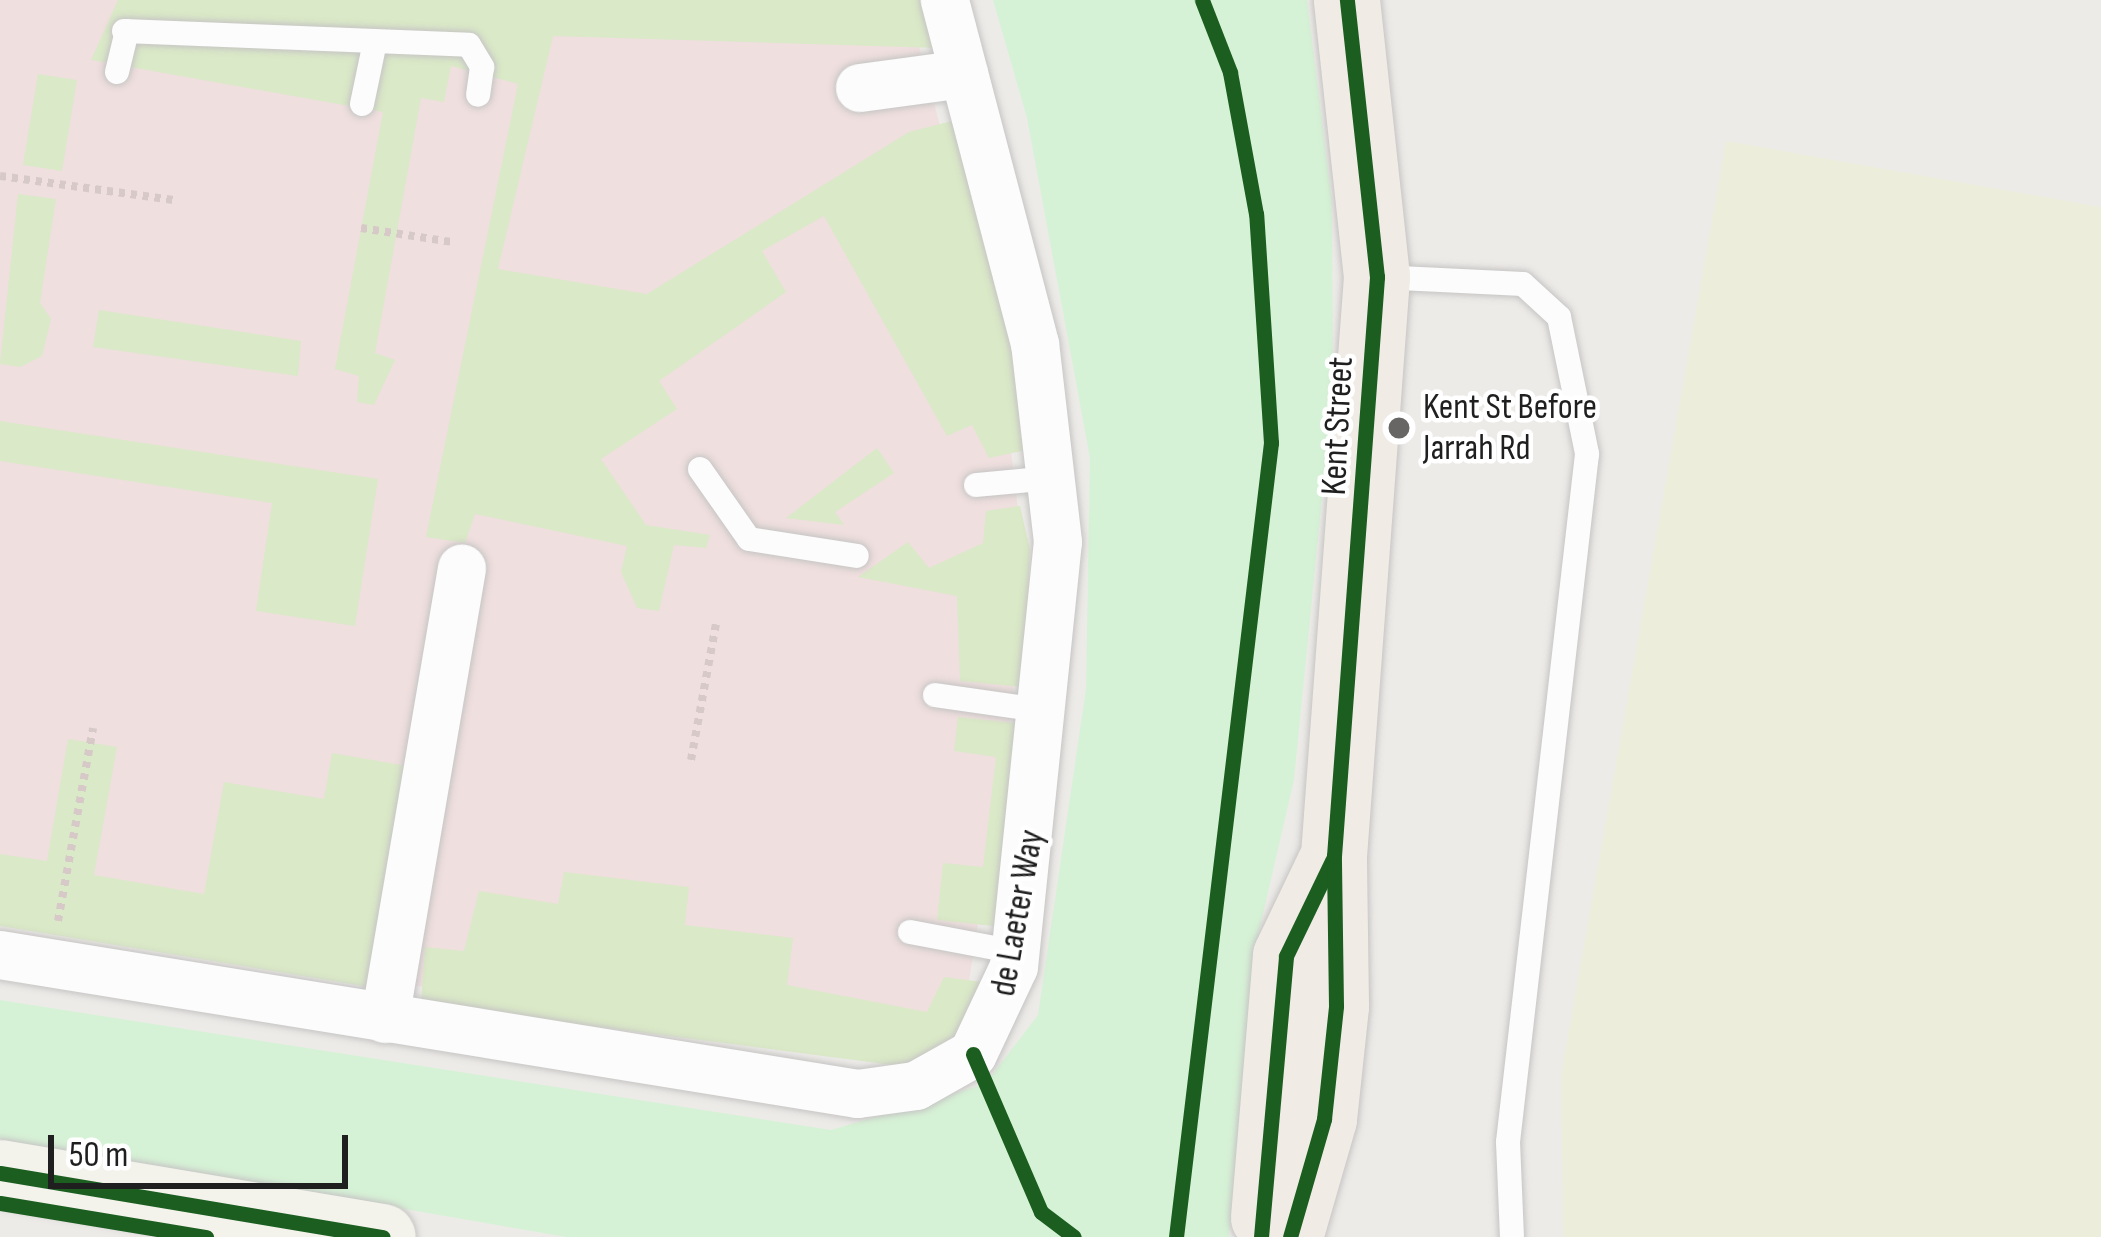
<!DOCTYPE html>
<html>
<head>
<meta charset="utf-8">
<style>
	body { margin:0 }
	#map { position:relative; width:2101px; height:1237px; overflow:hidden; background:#edebe8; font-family:"Sofia Sans Condensed",sans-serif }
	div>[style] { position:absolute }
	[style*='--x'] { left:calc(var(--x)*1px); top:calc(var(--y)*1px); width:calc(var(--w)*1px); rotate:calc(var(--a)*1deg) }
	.commercial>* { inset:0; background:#efdfde }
	.farmland>* { inset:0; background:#eceddb }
	.grass>* { inset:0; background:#dae9c7 }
	.park>* { inset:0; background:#d6f2d6 }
	.path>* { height:8px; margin-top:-4px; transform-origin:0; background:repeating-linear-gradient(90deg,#d6c9c7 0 6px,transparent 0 12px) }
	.roads { filter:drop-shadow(0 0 3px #c6c5c4) drop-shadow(0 0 3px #c6c5c4) }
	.lane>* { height:24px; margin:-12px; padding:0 12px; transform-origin:12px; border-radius:12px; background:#fcfcfc }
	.street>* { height:48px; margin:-24px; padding:0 24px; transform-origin:24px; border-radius:24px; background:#fcfcfc }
	.secondary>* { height:66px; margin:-33px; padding:0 33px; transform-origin:33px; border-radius:33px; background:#f3f3eb }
	.primary>* { height:66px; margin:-33px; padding:0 33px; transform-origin:33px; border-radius:33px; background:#f0ece5 }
	.cycleway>* { height:15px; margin:-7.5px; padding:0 7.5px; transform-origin:7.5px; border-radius:7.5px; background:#1b5e20 }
	.dots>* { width:33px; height:33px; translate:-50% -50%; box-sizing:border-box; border:6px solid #fff; border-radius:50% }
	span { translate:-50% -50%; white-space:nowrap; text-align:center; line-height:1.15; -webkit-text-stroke:9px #fff; paint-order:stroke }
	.poi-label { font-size:36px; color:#1f1f1f }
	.left { translate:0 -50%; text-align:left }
	.street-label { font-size:36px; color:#1f1f1f }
	.scale { position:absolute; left:48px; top:1135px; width:300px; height:54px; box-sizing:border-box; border:6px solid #1f1f1f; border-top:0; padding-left:15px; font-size:36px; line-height:42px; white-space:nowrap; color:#1f1f1f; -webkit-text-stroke:9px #fff; paint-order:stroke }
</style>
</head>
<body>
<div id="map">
	<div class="commercial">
		<div style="clip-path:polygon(0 0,907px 0,999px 351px,1022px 543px,1012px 708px,966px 1000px,858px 1057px,0 918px)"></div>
	</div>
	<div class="farmland">
		<div style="clip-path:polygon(1726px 141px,2101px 207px,2101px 1237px,1563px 1237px,1561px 1075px)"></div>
	</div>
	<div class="grass">
		<div style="clip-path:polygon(118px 0,926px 0,938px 48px,553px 36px,498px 269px,647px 294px,909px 132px,952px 121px,1011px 333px,1026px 450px,989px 458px,972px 425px,947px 436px,824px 216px,762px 251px,786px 292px,659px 381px,677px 409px,601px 459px,646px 525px,710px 535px,706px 548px,674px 545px,659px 611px,637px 608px,621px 572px,627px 546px,475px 514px,465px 543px,426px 537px,518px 84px,451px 66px,444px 102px,421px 98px,375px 353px,395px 360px,374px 405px,357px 402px,359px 376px,335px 369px,383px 112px,91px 60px)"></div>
		<div style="clip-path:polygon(38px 74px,77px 80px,62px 171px,23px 165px)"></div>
		<div style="clip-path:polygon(18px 194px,56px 199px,40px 303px,51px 319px,42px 356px,20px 367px,0 364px)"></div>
		<div style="clip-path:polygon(99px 310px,301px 341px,298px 376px,93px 347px)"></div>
		<div style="clip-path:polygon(0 421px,378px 479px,355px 626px,256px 611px,272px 503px,0 461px)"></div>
		<div style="clip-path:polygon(877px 448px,894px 473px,835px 512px,844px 525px,786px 518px)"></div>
		<div style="clip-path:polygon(1020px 506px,1030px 549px,1024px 687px,960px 681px,957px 596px,858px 577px,908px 542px,929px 568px,983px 543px,986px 511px)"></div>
		<div style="clip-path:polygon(958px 717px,1025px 724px,1002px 927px,937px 920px,943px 863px,983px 867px,996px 757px,954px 751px)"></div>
		<div style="clip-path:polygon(68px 739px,117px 747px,94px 875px,204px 894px,224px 782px,324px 799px,332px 753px,407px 766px,369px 987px,0 926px,0 854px,47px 861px)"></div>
		<div style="clip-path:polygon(564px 872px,689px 887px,685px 925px,793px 938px,787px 985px,927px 1012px,944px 977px,990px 983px,965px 1030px,908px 1067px,421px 1004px,425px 947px,464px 951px,479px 891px,558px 904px)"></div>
	</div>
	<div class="park">
		<div style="clip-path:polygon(993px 0,1307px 0,1332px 201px,1333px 387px,1294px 780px,1253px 957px,1229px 1237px,566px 1237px,0 1139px,0 1000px,831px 1130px,985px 1084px,1038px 1015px,1086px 689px,1090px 458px,1027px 118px)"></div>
	</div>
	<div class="path">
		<div style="--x:0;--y:176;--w:175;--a:7.9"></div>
		<div style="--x:361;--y:228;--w:91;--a:8.8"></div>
		<div style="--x:691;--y:760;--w:138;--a:-79.6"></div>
		<div style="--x:58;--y:921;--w:196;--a:-79.7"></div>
	</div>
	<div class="roads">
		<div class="lane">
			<div style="--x:124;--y:31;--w:345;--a:2.3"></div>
			<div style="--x:469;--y:45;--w:26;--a:59"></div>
			<div style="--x:482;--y:67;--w:28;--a:98"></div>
			<div style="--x:117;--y:72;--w:42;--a:-76.3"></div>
			<div style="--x:362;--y:104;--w:63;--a:-78.2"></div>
			<div style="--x:1379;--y:277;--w:144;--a:2.8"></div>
			<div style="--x:1523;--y:284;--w:49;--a:42.5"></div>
			<div style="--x:1559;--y:317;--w:140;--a:78.4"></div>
			<div style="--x:1587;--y:454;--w:693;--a:96.55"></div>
			<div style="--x:1508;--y:1142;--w:95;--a:87.6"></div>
			<div style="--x:700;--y:469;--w:85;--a:55"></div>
			<div style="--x:749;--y:539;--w:109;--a:8.9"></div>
			<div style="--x:976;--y:485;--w:75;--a:-5.3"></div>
			<div style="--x:935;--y:695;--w:112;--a:8.2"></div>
			<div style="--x:910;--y:932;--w:108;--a:10.7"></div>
		</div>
		<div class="street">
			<div style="--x:860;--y:88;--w:105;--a:-7.7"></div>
			<div style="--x:0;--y:955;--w:869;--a:9.2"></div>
			<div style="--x:858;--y:1094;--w:59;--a:-7.9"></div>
			<div style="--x:916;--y:1086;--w:65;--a:-29.3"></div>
			<div style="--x:973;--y:1054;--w:96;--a:-64.8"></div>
			<div style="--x:1014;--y:967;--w:427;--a:-84.1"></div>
			<div style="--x:1058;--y:542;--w:199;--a:-96.6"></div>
			<div style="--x:1035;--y:344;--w:356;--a:-104.7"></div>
			<div style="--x:385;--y:1019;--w:457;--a:-80.3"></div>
		</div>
		<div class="secondary">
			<div style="--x:0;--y:1173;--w:388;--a:9.5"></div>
		</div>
		<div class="primary">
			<div style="--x:1264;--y:1218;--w:263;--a:-85.2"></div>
			<div style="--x:1286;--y:956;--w:102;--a:-64.4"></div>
			<div style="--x:1290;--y:1237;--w:123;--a:-73.9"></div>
			<div style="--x:1324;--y:1119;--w:114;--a:-83.9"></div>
			<div style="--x:1336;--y:1006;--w:150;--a:-90.8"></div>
			<div style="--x:1334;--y:856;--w:581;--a:-85.75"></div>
			<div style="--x:1377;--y:277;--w:279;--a:-96.2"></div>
		</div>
	</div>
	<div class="cycleway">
		<div style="--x:973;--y:1054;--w:172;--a:66.7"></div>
		<div style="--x:1041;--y:1212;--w:41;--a:37.1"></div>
		<div style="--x:0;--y:1173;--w:388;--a:9.5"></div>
		<div style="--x:0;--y:1203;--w:209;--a:9.4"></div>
		<div style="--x:1176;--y:1237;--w:800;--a:-83.18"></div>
		<div style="--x:1271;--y:443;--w:229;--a:-93.7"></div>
		<div style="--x:1256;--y:214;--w:144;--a:-100.4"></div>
		<div style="--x:1230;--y:72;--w:77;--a:-111.3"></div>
		<div style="--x:1261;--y:1237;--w:282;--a:-84.9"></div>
		<div style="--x:1286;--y:956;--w:106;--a:-64.2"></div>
		<div style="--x:1290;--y:1237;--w:123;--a:-73.9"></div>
		<div style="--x:1324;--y:1119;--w:114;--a:-83.9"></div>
		<div style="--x:1336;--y:1006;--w:150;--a:-90.8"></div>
		<div style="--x:1334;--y:856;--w:581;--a:-85.75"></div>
		<div style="--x:1377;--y:277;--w:279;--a:-96.2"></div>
	</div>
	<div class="dots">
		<div style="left:1399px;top:428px;background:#676665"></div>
	</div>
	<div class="poi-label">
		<span class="left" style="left:1423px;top:428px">Kent St Before<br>Jarrah Rd</span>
	</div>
	<div class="street-label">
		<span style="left:1338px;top:426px;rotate:-87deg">Kent Street</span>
		<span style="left:1018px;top:913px;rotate:-80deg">de Laeter Way</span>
	</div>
	<div class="scale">50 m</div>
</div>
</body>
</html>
